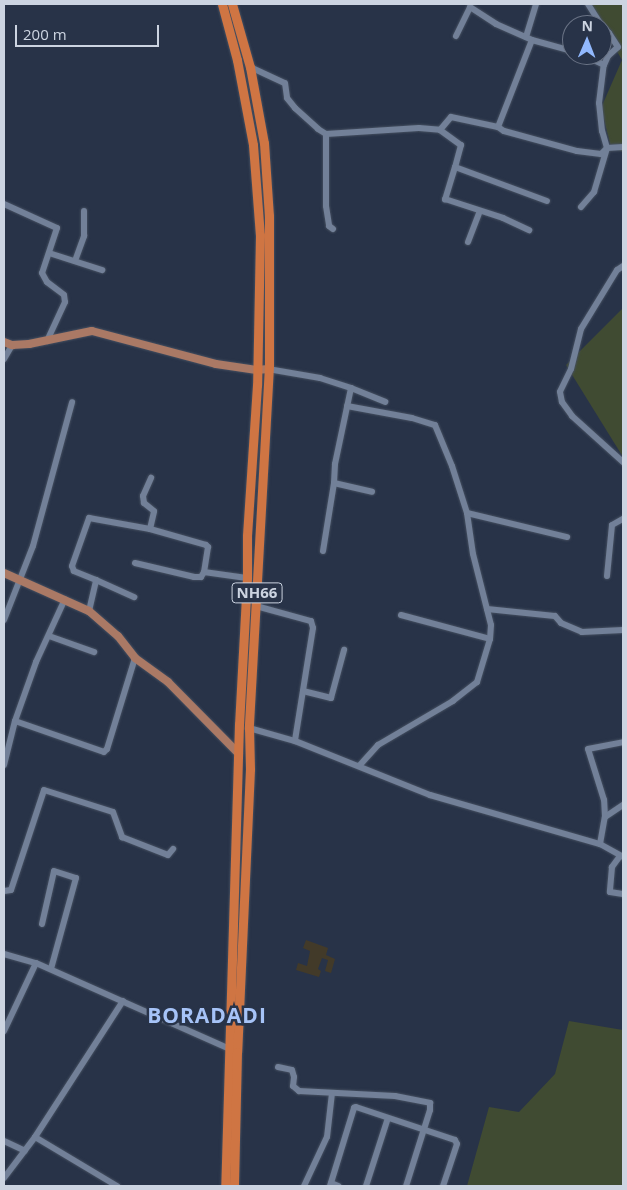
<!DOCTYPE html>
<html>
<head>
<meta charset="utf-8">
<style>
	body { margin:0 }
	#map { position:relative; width:627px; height:1190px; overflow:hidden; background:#283348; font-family:"Open Sans",sans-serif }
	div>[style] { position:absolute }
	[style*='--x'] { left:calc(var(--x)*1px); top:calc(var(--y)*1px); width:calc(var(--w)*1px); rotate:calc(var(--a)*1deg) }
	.medical>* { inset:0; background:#423a29 }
	.green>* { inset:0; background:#404b32 }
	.roads { filter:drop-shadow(0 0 1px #454f60) drop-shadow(0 0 1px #454f60) }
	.minor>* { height:6px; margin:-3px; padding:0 3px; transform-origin:3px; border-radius:3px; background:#728098 }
	.major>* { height:8px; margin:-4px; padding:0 4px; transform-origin:4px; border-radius:4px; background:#aa7965 }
	.highway>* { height:9px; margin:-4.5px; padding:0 4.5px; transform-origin:4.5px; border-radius:4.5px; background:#cf7543 }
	span { translate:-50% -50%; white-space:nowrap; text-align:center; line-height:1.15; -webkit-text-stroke:5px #283348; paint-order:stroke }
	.shield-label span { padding:1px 4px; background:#283348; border:1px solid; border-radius:4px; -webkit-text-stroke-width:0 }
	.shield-label { font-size:15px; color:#ccd4e1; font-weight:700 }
	.district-label { font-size:21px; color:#a6c3f7; font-weight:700; letter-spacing:1px }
	.frame { position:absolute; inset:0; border:5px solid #ccd4e1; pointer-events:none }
	.north { position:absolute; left:562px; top:15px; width:50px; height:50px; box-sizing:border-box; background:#283348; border:1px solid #6a7385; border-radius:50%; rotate:1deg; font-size:14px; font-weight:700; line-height:20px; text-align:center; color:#ccd4e1 }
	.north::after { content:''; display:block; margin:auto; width:18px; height:22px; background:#91b8fd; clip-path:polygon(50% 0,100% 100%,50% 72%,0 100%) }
	.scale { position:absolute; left:15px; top:25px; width:144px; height:22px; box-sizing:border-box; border:2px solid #ccd4e1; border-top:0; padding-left:6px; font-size:15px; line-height:18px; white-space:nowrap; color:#ccd4e1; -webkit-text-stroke:4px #283348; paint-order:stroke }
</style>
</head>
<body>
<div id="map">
	<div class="medical">
		<div style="clip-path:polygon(306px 940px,328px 948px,326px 955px,335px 959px,331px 973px,325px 971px,328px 960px,322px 958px,318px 969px,321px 971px,319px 977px,296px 970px,298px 963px,307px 966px,310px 951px,303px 948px)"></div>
	</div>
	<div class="green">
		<div style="clip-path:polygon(589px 4px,623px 4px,623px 152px,611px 147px,601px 108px,622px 60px)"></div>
		<div style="clip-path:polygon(623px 308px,623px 457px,566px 365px)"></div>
		<div style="clip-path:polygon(569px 1021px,623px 1030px,623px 1186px,467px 1186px,489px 1107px,519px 1112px,555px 1074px)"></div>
	</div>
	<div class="roads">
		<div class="minor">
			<div style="--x:588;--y:4;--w:25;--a:58"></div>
			<div style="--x:456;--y:36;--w:32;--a:-64"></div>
			<div style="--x:470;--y:7;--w:31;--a:33"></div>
			<div style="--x:496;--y:24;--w:39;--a:24"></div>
			<div style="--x:532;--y:40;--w:41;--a:15.4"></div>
			<div style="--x:526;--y:37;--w:34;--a:-73"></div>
			<div style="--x:583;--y:55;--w:23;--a:25"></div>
			<div style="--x:250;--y:67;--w:38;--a:25"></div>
			<div style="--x:285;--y:83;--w:15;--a:82"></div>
			<div style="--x:287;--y:98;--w:13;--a:51"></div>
			<div style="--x:295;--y:108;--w:31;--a:42"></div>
			<div style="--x:318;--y:129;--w:9;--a:32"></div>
			<div style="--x:326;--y:134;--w:93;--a:-3.7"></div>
			<div style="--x:419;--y:128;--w:21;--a:5"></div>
			<div style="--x:440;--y:130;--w:17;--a:-50"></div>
			<div style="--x:451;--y:117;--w:48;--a:12"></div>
			<div style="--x:498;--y:127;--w:7;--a:34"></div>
			<div style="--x:504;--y:131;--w:76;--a:15.3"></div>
			<div style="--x:577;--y:151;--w:24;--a:7"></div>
			<div style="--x:601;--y:154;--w:8;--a:-45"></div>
			<div style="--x:607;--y:148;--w:16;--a:-4"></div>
			<div style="--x:498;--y:127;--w:93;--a:-68.7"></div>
			<div style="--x:440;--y:130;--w:26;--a:36"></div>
			<div style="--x:461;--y:145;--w:23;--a:105"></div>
			<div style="--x:455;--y:167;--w:98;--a:20.3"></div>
			<div style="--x:326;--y:134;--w:72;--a:90"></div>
			<div style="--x:326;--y:206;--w:20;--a:81"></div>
			<div style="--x:329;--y:226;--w:5;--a:37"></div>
			<div style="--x:455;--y:167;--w:34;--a:107"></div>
			<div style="--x:445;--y:199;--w:61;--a:18.1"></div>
			<div style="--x:503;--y:218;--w:29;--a:25"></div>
			<div style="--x:4;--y:204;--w:58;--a:24.4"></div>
			<div style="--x:57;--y:228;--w:47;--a:108.4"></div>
			<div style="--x:42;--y:273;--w:10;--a:61"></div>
			<div style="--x:47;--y:282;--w:21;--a:37"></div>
			<div style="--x:64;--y:295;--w:7;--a:82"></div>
			<div style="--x:65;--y:302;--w:43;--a:114.8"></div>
			<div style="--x:581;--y:207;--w:20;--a:-49"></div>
			<div style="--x:594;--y:192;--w:46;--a:-73.5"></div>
			<div style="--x:607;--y:148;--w:18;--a:-106"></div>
			<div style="--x:602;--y:131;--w:28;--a:-96"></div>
			<div style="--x:599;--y:103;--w:38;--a:-83"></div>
			<div style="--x:604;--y:65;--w:10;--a:-66"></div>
			<div style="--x:608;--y:56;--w:13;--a:-42"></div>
			<div style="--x:618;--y:47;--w:17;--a:-123"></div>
			<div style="--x:609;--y:33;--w:10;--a:-135"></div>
			<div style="--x:468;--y:242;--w:33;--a:-69"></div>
			<div style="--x:49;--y:253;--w:56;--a:17.8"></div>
			<div style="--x:75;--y:261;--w:27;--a:-70"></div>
			<div style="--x:84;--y:236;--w:25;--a:-90"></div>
			<div style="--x:623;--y:266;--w:7;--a:146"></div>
			<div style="--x:617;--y:270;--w:69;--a:121.4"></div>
			<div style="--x:581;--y:329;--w:41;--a:104"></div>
			<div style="--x:571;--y:369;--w:25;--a:116"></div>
			<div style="--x:560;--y:392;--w:10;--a:79"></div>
			<div style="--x:562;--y:402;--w:17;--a:54"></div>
			<div style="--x:572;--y:416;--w:69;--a:42"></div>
			<div style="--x:4;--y:359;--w:16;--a:-60"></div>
			<div style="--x:268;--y:369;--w:53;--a:9.8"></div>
			<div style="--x:320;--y:378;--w:33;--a:18"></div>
			<div style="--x:351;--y:388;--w:78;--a:101.9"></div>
			<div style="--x:335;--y:464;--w:19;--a:93"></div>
			<div style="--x:334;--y:483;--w:39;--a:13"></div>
			<div style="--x:351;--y:388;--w:37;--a:22"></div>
			<div style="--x:347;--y:406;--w:66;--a:10.5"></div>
			<div style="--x:412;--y:418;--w:24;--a:17"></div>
			<div style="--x:435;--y:425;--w:44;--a:67.5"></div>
			<div style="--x:452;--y:466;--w:49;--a:72.3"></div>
			<div style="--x:467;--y:513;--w:41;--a:81.7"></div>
			<div style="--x:473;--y:554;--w:73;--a:75.8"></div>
			<div style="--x:491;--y:625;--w:14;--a:94"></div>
			<div style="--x:490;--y:639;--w:45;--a:106.8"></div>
			<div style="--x:477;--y:682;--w:31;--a:142"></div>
			<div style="--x:453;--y:701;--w:87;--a:149.6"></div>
			<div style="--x:378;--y:745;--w:28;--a:132"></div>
			<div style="--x:467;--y:513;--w:103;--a:13.5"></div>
			<div style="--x:150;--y:529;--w:18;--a:-77"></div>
			<div style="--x:154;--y:511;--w:13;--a:-141"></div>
			<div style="--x:144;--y:503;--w:7;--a:-98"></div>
			<div style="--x:143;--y:496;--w:20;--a:-66"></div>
			<div style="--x:323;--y:551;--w:69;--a:-80.8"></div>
			<div style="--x:135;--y:563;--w:61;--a:13.3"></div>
			<div style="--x:194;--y:577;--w:7;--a:0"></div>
			<div style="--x:201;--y:577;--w:6;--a:-59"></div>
			<div style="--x:204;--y:572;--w:43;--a:7.9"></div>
			<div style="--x:607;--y:576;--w:51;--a:-84.4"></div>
			<div style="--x:612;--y:525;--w:13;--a:-29"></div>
			<div style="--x:96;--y:580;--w:42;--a:24.1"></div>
			<div style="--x:256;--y:606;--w:57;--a:15.3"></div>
			<div style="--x:311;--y:621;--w:7;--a:74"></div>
			<div style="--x:313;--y:628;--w:114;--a:99.1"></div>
			<div style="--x:487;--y:609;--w:68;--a:5.9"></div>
			<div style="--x:555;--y:616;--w:9;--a:49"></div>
			<div style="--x:561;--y:623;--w:23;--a:23"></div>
			<div style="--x:582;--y:632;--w:41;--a:-2.8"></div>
			<div style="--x:89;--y:611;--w:32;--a:-77"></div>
			<div style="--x:96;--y:580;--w:24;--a:-158"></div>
			<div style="--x:74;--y:571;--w:5;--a:-112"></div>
			<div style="--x:72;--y:566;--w:51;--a:-70.5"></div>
			<div style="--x:89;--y:518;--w:62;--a:10.2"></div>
			<div style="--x:150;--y:529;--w:58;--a:15.9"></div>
			<div style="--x:206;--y:545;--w:3;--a:45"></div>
			<div style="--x:208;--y:547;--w:25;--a:99"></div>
			<div style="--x:401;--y:615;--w:92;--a:15.1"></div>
			<div style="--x:4;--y:620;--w:79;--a:-68.6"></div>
			<div style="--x:33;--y:546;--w:149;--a:-74.8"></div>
			<div style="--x:49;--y:636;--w:48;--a:19.6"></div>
			<div style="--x:303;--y:691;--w:29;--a:14"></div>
			<div style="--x:331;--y:698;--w:50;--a:-74.8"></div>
			<div style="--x:15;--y:721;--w:63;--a:-70.4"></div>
			<div style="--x:36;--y:662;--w:69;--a:-65.3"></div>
			<div style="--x:249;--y:728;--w:48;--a:15.8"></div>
			<div style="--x:295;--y:741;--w:145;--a:21.8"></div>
			<div style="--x:430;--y:795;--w:177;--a:16.1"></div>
			<div style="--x:600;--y:844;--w:26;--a:29"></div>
			<div style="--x:4;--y:765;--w:45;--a:-76"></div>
			<div style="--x:15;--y:721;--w:94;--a:19.2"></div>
			<div style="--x:104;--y:752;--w:4;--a:-45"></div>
			<div style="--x:107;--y:749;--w:95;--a:-72.9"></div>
			<div style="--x:605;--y:817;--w:22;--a:-34"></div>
			<div style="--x:600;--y:844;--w:27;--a:-80"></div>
			<div style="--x:605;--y:817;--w:17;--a:-93"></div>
			<div style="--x:604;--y:800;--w:53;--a:-107.4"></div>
			<div style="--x:588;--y:749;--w:36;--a:-11"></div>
			<div style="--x:620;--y:856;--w:14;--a:126"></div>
			<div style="--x:612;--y:867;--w:25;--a:95"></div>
			<div style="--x:610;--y:892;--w:13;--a:9"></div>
			<div style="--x:4;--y:891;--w:7;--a:-8"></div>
			<div style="--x:11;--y:890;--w:105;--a:-71.7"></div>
			<div style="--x:44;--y:790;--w:72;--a:17.7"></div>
			<div style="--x:113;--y:812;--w:27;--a:70"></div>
			<div style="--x:122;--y:837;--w:49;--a:21.4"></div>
			<div style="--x:168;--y:855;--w:8;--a:-50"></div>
			<div style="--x:42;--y:924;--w:54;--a:-77.2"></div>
			<div style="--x:54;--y:871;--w:23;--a:18"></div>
			<div style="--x:76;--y:878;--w:94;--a:105.4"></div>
			<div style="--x:4;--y:954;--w:33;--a:16"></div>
			<div style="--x:36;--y:963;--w:212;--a:23.9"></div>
			<div style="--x:4;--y:1031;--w:75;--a:-64.8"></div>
			<div style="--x:278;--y:1067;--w:14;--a:12"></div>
			<div style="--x:292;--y:1070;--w:7;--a:74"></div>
			<div style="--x:294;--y:1077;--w:9;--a:96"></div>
			<div style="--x:293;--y:1086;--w:8;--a:40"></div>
			<div style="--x:299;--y:1091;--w:96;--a:3"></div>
			<div style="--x:395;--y:1096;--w:36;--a:11"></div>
			<div style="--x:430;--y:1103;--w:7;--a:90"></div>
			<div style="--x:430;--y:1110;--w:80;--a:107.5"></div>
			<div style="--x:35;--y:1137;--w:96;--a:30.9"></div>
			<div style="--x:4;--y:1141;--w:23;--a:25"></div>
			<div style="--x:4;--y:1178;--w:51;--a:-52.9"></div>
			<div style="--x:35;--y:1137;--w:162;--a:-57.1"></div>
			<div style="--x:331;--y:1183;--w:8;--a:23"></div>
			<div style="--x:304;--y:1186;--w:54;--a:-64.9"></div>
			<div style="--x:327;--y:1137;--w:44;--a:-83.5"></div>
			<div style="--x:330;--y:1186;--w:82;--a:-72.9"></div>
			<div style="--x:354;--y:1108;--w:2;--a:-27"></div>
			<div style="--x:356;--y:1107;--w:104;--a:18.4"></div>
			<div style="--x:455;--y:1140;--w:4;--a:63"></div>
			<div style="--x:457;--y:1144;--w:44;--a:108.4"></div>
			<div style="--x:366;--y:1186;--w:71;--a:-72.1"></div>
		</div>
		<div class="major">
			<div style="--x:4;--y:342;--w:9;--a:21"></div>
			<div style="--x:12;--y:345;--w:17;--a:-3"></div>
			<div style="--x:29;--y:344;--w:64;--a:-11.7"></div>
			<div style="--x:92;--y:331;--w:128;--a:14.9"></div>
			<div style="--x:216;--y:364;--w:41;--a:8.3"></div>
			<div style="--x:257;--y:370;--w:11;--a:-5"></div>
			<div style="--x:4;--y:573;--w:93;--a:24.1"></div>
			<div style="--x:89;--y:611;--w:38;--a:41"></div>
			<div style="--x:118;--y:636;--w:28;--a:52"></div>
			<div style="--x:135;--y:658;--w:41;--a:36"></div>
			<div style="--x:168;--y:682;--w:101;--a:45.4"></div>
		</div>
		<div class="highway">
			<div style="--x:222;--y:4;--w:58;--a:75"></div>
			<div style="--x:237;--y:60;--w:86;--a:79.3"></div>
			<div style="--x:253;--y:145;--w:90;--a:85.6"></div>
			<div style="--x:260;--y:235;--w:150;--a:91.1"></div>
			<div style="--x:257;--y:385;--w:151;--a:93.8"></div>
			<div style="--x:247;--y:536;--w:42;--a:90"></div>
			<div style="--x:247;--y:578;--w:146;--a:93.1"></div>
			<div style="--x:239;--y:724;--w:462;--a:91.7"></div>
			<div style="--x:232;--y:4;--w:66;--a:74.1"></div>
			<div style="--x:250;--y:67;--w:77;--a:79.6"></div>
			<div style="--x:264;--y:143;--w:73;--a:86.1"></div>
			<div style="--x:269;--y:216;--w:150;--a:90"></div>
			<div style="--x:269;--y:366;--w:363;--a:93.2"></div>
			<div style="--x:249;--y:728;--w:41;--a:88.6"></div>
			<div style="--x:250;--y:769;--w:283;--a:92.6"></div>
			<div style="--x:237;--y:1052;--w:134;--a:91.3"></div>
		</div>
	</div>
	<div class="shield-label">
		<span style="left:257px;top:593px">NH66</span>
	</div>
	<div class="district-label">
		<span style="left:207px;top:1015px">BORADADI</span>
	</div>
	<div class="frame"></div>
	<div class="north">N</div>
	<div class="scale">200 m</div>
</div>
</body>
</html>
